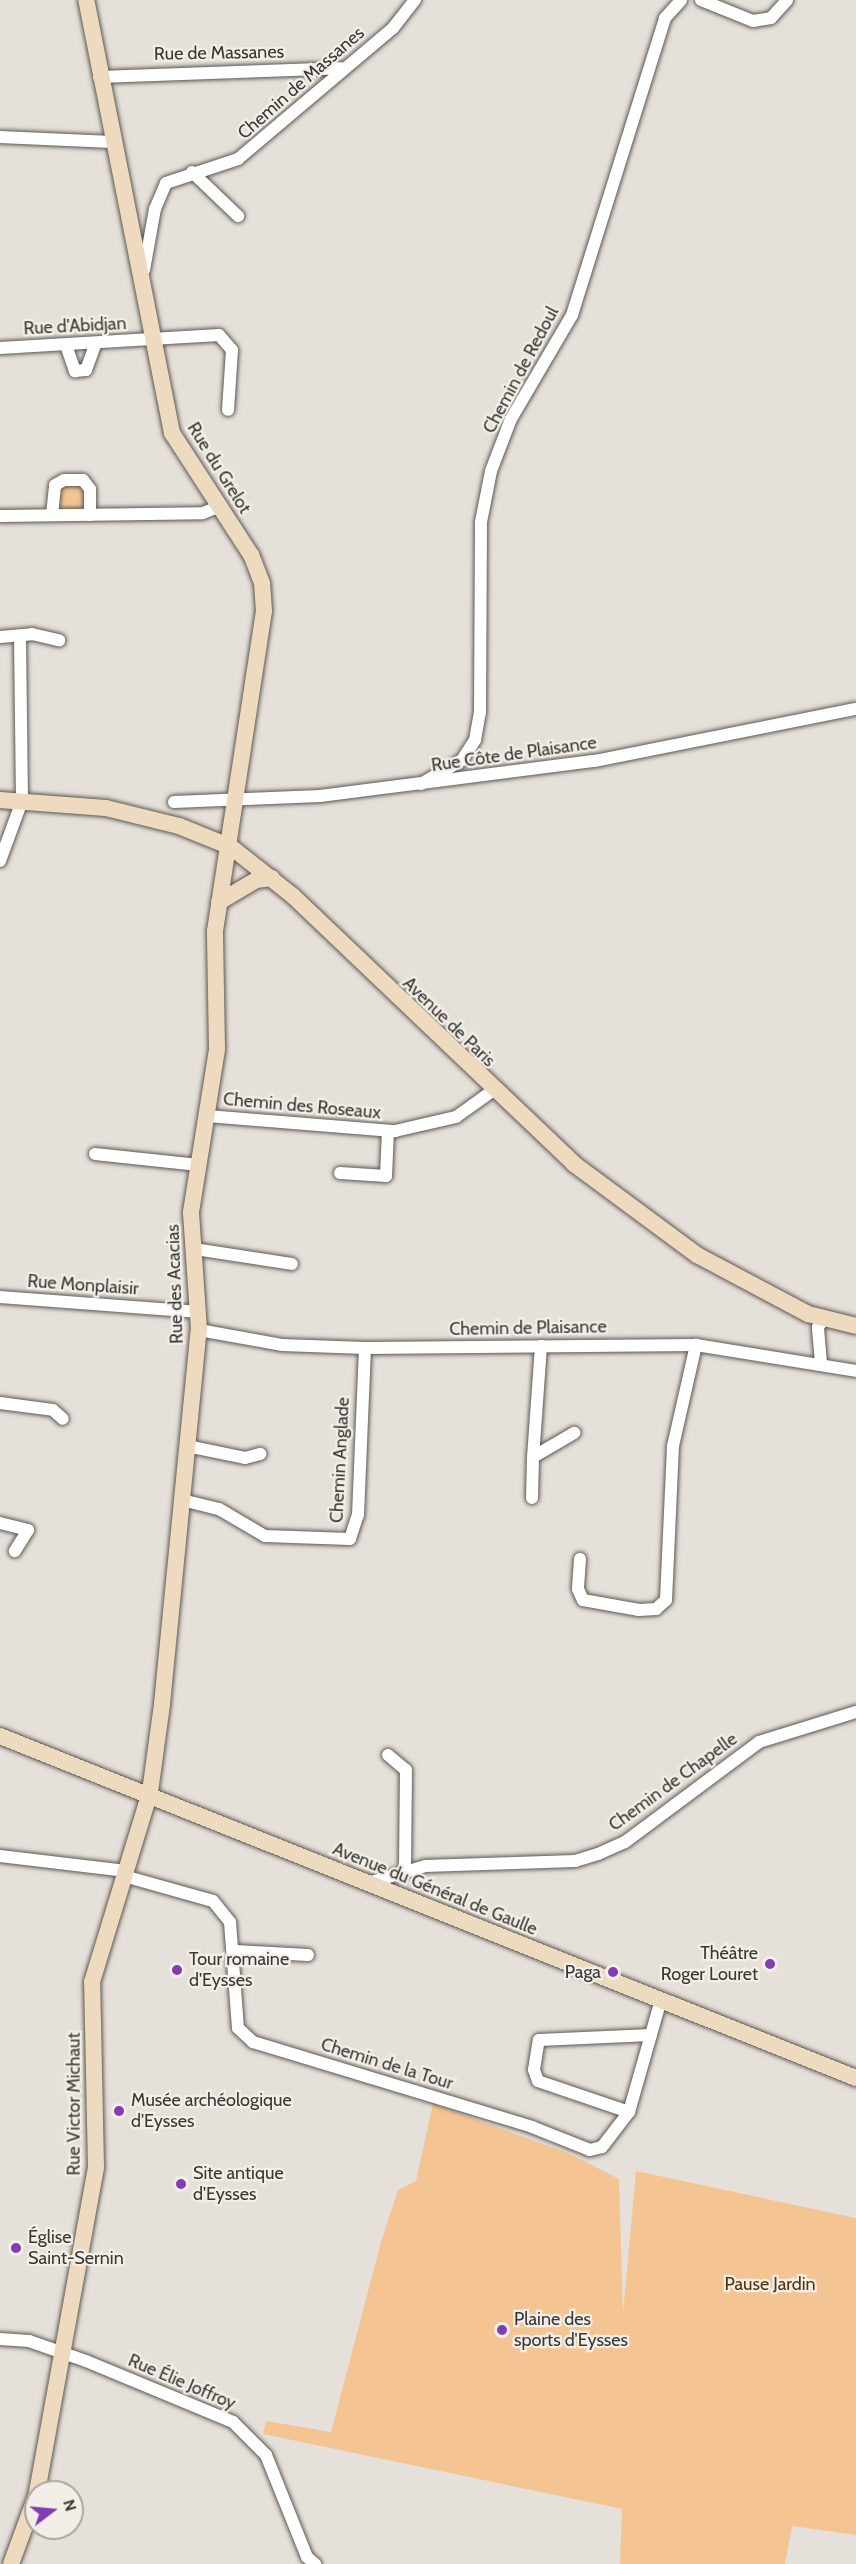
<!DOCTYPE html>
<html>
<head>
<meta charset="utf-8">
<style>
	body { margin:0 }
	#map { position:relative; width:856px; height:2564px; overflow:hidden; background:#e6e0da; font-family:Cabin,sans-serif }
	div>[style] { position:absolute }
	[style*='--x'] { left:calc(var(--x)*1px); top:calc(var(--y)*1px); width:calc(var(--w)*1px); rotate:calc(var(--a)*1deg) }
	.green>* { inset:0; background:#f4c592 }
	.round { border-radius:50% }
	.roads { filter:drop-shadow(0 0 2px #5d5853) drop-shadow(0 0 2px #5d5853) }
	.street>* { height:12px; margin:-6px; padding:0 6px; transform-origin:6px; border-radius:6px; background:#fff }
	.secondary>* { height:16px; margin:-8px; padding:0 8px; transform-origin:8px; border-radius:8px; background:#eedabf }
	.dots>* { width:16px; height:16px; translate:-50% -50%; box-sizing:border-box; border:3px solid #f3eee8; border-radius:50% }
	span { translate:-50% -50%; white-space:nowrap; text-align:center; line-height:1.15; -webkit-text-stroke:4.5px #f3eee8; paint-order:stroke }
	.street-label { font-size:18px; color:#3a3835 }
	.poi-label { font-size:18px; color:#3a3835 }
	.right { translate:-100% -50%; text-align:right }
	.left { translate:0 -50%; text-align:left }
	.park-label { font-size:18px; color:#553507 }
	.north { position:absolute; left:24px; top:2480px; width:60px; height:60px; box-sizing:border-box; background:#f3eee8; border:2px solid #a9a5a0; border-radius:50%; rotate:74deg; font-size:16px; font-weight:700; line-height:24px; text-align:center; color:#3a3835 }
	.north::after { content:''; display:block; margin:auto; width:21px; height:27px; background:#813eb2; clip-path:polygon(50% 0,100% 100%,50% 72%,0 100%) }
</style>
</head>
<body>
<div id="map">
	<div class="green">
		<div class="round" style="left:58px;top:484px;width:28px;height:28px"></div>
		<div style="clip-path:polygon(433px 2104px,570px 2154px,619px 2179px,623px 2313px,636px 2171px,856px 2218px,856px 2535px,792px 2526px,785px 2564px,620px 2564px,622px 2509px,263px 2434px,266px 2421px,331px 2432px,381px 2242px,398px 2190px,416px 2181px)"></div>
	</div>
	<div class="roads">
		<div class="street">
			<div style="--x:701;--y:0;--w:56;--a:22"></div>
			<div style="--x:753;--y:21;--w:18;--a:-9"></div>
			<div style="--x:771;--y:18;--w:24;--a:-48"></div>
			<div style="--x:99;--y:77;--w:242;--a:-2.1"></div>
			<div style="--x:0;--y:137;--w:112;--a:2.6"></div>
			<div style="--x:192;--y:172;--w:64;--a:43.7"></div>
			<div style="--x:144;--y:270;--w:62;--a:-79.8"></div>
			<div style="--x:155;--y:209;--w:28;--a:-67"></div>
			<div style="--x:166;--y:183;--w:76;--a:-18.4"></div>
			<div style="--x:238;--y:159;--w:203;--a:-40.2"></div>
			<div style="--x:393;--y:28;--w:36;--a:-52"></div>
			<div style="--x:66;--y:345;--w:28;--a:71"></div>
			<div style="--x:75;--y:371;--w:11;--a:-5"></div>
			<div style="--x:86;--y:370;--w:29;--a:-70"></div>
			<div style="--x:0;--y:348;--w:219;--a:-3.4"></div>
			<div style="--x:219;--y:335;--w:20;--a:49"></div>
			<div style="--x:232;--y:350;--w:60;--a:93.8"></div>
			<div style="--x:52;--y:515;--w:30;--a:-84"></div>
			<div style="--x:55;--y:485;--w:10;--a:-29"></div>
			<div style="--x:64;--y:480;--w:19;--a:0"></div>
			<div style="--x:83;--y:480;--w:11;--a:52"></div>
			<div style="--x:90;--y:489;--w:26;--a:90"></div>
			<div style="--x:0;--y:516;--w:203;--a:-0.8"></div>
			<div style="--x:203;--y:513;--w:16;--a:-22"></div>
			<div style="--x:0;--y:637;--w:32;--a:-5"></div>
			<div style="--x:32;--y:634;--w:28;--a:13"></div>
			<div style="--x:421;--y:784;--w:48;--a:-30.3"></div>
			<div style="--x:462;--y:760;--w:24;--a:-57"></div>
			<div style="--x:475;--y:740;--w:27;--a:-80"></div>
			<div style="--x:480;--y:713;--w:191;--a:-89.7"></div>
			<div style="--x:481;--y:522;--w:52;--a:-78.9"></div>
			<div style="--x:491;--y:471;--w:56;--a:-69"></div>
			<div style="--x:511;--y:419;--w:121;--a:-59.6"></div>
			<div style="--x:572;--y:315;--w:311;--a:-72.6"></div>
			<div style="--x:665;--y:18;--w:24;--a:-48"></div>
			<div style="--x:174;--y:802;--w:146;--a:-2.4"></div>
			<div style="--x:320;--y:796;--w:277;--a:-7.3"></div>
			<div style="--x:595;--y:761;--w:266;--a:-11.3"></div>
			<div style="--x:0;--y:861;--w:64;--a:-69.9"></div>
			<div style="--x:22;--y:801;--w:165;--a:-90.7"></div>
			<div style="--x:207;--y:1116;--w:189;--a:4.6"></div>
			<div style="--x:395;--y:1131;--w:63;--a:-12.9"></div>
			<div style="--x:456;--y:1117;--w:44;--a:-35.8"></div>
			<div style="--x:95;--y:1154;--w:104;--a:6.1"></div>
			<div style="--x:340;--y:1173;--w:46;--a:3.7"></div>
			<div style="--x:386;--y:1176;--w:45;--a:-87.5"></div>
			<div style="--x:195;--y:1249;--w:98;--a:8.8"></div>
			<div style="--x:0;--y:1297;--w:200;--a:4.3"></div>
			<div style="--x:199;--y:1330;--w:84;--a:10.2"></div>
			<div style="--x:282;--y:1345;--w:83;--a:2.1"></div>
			<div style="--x:365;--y:1348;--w:331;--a:-0.5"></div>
			<div style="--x:696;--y:1345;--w:162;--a:9.2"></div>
			<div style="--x:541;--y:1346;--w:111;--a:94.1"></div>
			<div style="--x:533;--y:1457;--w:48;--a:-30.3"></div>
			<div style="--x:821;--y:1363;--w:36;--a:-95"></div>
			<div style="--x:818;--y:1327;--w:10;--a:-53"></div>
			<div style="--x:0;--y:1403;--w:53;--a:7.5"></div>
			<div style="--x:53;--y:1410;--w:13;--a:42"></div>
			<div style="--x:187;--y:1446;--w:59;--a:11.7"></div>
			<div style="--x:245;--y:1458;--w:16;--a:-15"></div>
			<div style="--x:532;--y:1498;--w:41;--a:-88.6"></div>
			<div style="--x:182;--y:1500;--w:38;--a:14"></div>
			<div style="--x:219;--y:1509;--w:53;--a:30.4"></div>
			<div style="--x:265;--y:1536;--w:85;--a:2"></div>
			<div style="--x:350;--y:1539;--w:25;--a:-72"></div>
			<div style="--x:358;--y:1515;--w:167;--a:-87.6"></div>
			<div style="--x:0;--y:1523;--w:29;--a:14"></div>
			<div style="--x:28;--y:1530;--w:25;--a:122"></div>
			<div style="--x:580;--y:1559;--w:30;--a:94"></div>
			<div style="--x:578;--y:1589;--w:12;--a:66"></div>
			<div style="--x:583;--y:1600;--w:57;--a:10.1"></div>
			<div style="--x:639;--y:1610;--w:17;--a:-3"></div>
			<div style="--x:656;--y:1609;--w:13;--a:-42"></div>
			<div style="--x:666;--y:1600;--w:154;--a:-87.4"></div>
			<div style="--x:673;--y:1446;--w:104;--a:-77.2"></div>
			<div style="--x:388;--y:1755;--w:23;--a:40"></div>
			<div style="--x:406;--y:1770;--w:100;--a:90.6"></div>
			<div style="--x:0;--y:1856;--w:127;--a:6.8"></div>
			<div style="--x:124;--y:1876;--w:92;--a:15.7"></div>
			<div style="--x:213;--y:1901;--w:27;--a:51"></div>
			<div style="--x:230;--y:1922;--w:106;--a:85.7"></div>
			<div style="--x:238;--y:2028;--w:21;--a:43"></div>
			<div style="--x:253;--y:2042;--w:292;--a:16.9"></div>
			<div style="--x:532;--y:2127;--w:62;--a:21.6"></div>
			<div style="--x:590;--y:2150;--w:12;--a:-14"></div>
			<div style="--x:602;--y:2147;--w:44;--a:-52.4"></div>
			<div style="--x:629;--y:2112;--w:116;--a:-74.1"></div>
			<div style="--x:368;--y:1883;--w:59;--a:-16.6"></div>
			<div style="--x:425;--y:1866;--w:150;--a:-1.9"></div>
			<div style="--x:575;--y:1861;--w:24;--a:-17"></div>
			<div style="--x:598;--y:1854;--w:30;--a:-24"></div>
			<div style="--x:625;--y:1842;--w:167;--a:-36.7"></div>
			<div style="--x:759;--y:1742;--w:102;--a:-17.2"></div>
			<div style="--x:235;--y:1951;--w:73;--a:3.1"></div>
			<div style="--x:629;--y:2112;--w:96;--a:-161.2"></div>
			<div style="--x:538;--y:2081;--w:12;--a:-110"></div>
			<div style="--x:534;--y:2070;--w:30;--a:-81"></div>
			<div style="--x:539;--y:2040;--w:112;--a:-2.6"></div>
			<div style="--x:0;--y:2339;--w:29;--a:4"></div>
			<div style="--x:29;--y:2341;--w:60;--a:19.3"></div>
			<div style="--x:86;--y:2361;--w:159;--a:22.5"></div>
			<div style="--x:233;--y:2422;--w:47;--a:45"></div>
			<div style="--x:266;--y:2455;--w:110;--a:68.1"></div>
			<div style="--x:307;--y:2557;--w:11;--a:41"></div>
		</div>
		<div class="secondary">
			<div style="--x:0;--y:800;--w:106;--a:4.3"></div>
			<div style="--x:106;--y:808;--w:75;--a:13.9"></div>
			<div style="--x:179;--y:826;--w:56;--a:22"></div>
			<div style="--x:231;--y:847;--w:79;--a:38.3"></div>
			<div style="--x:293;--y:896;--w:388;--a:43.6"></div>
			<div style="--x:574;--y:1164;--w:153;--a:36.5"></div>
			<div style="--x:697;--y:1255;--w:126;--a:28"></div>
			<div style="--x:808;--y:1314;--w:49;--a:14"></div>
			<div style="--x:219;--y:902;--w:43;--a:-30.7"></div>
			<div style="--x:256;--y:880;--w:16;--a:-7"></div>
			<div style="--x:0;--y:1736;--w:922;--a:21.78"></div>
			<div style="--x:37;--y:2492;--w:330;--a:-79.7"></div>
			<div style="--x:96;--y:2167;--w:185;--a:-91.2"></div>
			<div style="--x:92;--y:1982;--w:199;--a:-73"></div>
			<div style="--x:150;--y:1792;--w:89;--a:-82.2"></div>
			<div style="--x:162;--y:1704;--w:376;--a:-84.4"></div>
			<div style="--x:199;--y:1330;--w:118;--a:-93.9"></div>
			<div style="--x:191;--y:1212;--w:165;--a:-80.9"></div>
			<div style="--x:217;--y:1049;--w:118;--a:-91"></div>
			<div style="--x:215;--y:931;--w:324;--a:-81.3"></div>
			<div style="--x:264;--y:611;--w:28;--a:-94"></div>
			<div style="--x:262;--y:583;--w:30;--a:-111"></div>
			<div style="--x:251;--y:555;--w:145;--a:-122.9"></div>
			<div style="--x:172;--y:433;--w:441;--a:-101.2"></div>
			<div style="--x:11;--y:2564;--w:72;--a:-69.8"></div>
		</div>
	</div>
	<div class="dots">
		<div style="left:770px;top:1964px;background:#813eb2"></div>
		<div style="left:177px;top:1970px;background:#813eb2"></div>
		<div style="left:613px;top:1972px;background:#813eb2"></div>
		<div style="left:119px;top:2111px;background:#813eb2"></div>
		<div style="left:181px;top:2184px;background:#813eb2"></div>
		<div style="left:16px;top:2248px;background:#813eb2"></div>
		<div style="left:502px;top:2330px;background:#813eb2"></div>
	</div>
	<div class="street-label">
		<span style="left:219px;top:53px;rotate:-1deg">Rue de Massanes</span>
		<span style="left:301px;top:83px;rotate:-41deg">Chemin de Massanes</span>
		<span style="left:75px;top:326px;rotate:-3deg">Rue d'Abidjan</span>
		<span style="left:521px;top:370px;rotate:-62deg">Chemin de Redoul</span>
		<span style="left:219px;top:468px;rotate:58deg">Rue du Grelot</span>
		<span style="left:514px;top:754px;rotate:-8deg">Rue Côte de Plaisance</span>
		<span style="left:449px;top:1022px;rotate:44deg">Avenue de Paris</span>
		<span style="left:302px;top:1106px;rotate:5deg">Chemin des Roseaux</span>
		<span style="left:175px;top:1284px;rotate:-92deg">Rue des Acacias</span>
		<span style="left:83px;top:1285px;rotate:4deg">Rue Monplaisir</span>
		<span style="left:528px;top:1328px;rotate:-1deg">Chemin de Plaisance</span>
		<span style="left:340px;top:1460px;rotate:-87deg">Chemin Anglade</span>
		<span style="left:673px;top:1782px;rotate:-36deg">Chemin de Chapelle</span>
		<span style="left:435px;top:1889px;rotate:22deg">Avenue du Général de Gaulle</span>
		<span style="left:387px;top:2064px;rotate:17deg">Chemin de la Tour</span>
		<span style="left:74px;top:2104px;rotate:-90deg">Rue Victor Michaut</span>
		<span style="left:182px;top:2382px;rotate:23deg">Rue Élie Joffroy</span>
	</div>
	<div class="poi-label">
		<span class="right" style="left:758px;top:1964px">Théâtre<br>Roger Louret</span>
		<span class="left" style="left:189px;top:1970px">Tour romaine<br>d'Eysses</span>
		<span class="right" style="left:601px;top:1972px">Paga</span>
		<span class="left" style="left:131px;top:2111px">Musée archéologique<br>d'Eysses</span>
		<span class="left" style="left:193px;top:2184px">Site antique<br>d'Eysses</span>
		<span class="left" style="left:28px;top:2248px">Église<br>Saint-Sernin</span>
		<span class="left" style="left:514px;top:2330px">Plaine des<br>sports d'Eysses</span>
	</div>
	<div class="park-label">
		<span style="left:770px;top:2284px">Pause Jardin</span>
	</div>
	<div class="north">N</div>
</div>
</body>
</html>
